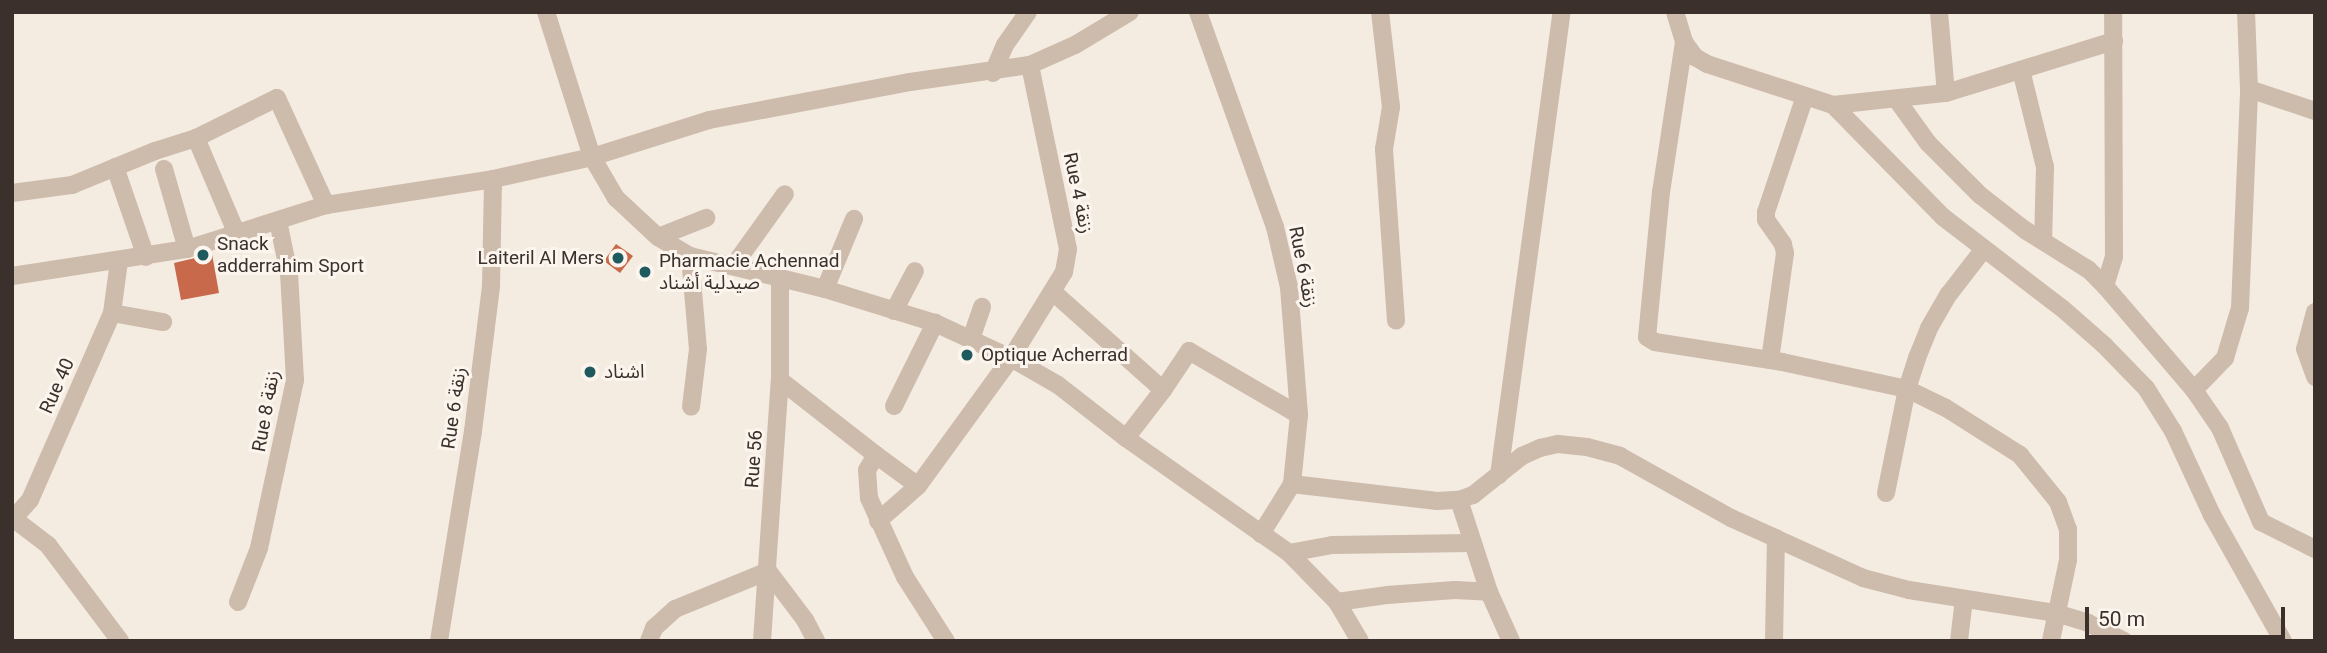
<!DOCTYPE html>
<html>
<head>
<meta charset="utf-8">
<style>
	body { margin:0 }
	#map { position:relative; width:2327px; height:653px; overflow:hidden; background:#f4ebe1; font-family:Roboto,"Noto Sans Arabic",sans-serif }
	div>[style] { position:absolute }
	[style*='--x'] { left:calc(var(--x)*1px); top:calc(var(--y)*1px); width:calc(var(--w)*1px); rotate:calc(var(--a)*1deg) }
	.building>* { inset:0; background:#c8694b }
	.minor>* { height:18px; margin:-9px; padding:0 9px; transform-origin:9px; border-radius:9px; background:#cdbbac }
	.dots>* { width:19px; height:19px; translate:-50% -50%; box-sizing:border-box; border:4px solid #fbf5ee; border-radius:50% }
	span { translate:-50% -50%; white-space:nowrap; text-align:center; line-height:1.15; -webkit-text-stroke:6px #fbf5ee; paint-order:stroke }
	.street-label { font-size:19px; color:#3b302b }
	.poi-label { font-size:19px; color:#3b302b }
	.left { translate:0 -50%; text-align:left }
	.right { translate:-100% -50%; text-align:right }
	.frame { position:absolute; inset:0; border:14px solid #3b302b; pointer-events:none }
	.scale { position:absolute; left:2085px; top:607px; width:200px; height:32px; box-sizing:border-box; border:4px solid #3b302b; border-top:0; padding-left:9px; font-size:21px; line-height:24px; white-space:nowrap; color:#3b302b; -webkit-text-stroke:5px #fbf5ee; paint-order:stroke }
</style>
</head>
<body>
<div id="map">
	<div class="building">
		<div style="clip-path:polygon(616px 244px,633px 256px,620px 273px,604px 261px)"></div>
		<div style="clip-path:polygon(212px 254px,219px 293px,181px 300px,174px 263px)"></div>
	</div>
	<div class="minor">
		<div style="--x:546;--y:12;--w:152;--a:72.4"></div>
		<div style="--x:592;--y:157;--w:48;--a:59.7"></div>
		<div style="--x:616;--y:198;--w:57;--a:42.9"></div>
		<div style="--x:658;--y:237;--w:37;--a:31"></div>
		<div style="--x:690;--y:256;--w:139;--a:13.7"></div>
		<div style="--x:825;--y:289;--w:115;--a:17.2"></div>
		<div style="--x:935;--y:323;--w:84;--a:24.7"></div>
		<div style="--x:1011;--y:358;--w:54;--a:29.9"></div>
		<div style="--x:1058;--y:385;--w:86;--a:37.9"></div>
		<div style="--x:1126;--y:438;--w:199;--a:35.2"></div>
		<div style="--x:1289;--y:553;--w:69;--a:45.6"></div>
		<div style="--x:1337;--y:602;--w:45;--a:59.5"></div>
		<div style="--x:1198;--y:12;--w:228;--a:70.3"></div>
		<div style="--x:1275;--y:227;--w:62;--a:76.9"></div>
		<div style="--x:1289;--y:287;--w:128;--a:85.5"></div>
		<div style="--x:1299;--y:415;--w:69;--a:95.8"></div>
		<div style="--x:1292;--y:484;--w:59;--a:121.8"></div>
		<div style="--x:1380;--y:12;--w:96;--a:83.4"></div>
		<div style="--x:1391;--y:107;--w:43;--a:99.5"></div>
		<div style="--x:1384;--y:149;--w:172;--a:86"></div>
		<div style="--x:1675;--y:12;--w:31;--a:73"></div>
		<div style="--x:1684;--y:42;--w:19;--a:54"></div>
		<div style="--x:1695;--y:57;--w:14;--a:30"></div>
		<div style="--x:1707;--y:64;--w:133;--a:18"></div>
		<div style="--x:1833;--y:105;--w:114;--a:-6.1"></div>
		<div style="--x:1946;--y:93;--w:176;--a:-17.2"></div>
		<div style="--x:1939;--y:12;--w:81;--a:85.1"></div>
		<div style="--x:1684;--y:42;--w:152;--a:98.7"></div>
		<div style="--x:1661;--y:192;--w:146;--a:95.5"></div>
		<div style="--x:1647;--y:337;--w:9;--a:32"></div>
		<div style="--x:1655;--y:342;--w:129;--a:8.9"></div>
		<div style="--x:1782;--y:362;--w:128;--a:12.2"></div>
		<div style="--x:1907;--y:389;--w:43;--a:26"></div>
		<div style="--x:1946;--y:408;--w:88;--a:32.4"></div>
		<div style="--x:2020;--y:455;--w:60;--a:51"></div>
		<div style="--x:2058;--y:502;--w:29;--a:70"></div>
		<div style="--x:2068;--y:529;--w:31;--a:90"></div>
		<div style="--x:2068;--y:560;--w:83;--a:101.9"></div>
		<div style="--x:2021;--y:70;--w:100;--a:76.1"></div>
		<div style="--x:2045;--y:167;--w:74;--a:91.5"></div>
		<div style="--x:993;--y:73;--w:30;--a:-67"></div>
		<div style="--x:1005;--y:45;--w:40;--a:-55.1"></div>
		<div style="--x:2249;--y:89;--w:70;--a:18.4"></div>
		<div style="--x:1897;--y:100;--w:53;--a:54.2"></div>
		<div style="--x:1928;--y:143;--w:74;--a:45"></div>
		<div style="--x:1980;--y:195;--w:57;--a:37.9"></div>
		<div style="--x:2025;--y:230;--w:75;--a:32"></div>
		<div style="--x:2089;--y:270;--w:23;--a:45"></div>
		<div style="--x:2105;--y:286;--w:137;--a:49.4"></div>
		<div style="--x:2194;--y:390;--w:46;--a:55.6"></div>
		<div style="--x:2220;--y:428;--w:103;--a:66.4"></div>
		<div style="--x:2261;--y:522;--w:60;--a:26.6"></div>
		<div style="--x:1833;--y:105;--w:157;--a:45.5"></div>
		<div style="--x:1943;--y:217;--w:151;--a:37.5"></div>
		<div style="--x:2063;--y:309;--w:55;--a:41.3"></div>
		<div style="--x:2104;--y:345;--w:60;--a:45.7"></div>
		<div style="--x:2146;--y:388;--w:51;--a:57.9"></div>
		<div style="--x:2173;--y:431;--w:93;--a:65.1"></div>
		<div style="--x:2212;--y:515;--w:145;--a:60.6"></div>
		<div style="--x:196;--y:138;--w:104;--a:66.9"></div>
		<div style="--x:115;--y:167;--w:95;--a:71"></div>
		<div style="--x:164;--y:169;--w:83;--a:74"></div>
		<div style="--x:12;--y:193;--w:61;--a:-7.6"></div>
		<div style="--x:72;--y:185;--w:90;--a:-22.3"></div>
		<div style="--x:155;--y:151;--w:43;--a:-17.6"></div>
		<div style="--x:196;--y:138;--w:90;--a:-26.3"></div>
		<div style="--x:277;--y:98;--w:118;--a:65.4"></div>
		<div style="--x:658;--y:237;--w:52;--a:-21.6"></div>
		<div style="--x:690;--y:256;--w:93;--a:85.1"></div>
		<div style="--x:698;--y:349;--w:58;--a:96.9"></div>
		<div style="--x:734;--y:265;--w:87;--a:-54.3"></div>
		<div style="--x:12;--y:276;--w:177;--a:-8.8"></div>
		<div style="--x:187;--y:249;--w:146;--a:-17.6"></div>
		<div style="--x:326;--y:205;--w:169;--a:-8.8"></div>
		<div style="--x:493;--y:179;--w:101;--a:-12.5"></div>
		<div style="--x:592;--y:157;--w:123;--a:-17.5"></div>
		<div style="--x:709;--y:120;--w:205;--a:-10.7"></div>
		<div style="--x:910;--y:82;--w:121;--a:-8.1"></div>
		<div style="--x:1030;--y:65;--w:49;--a:-24"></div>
		<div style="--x:1075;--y:45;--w:64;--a:-31"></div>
		<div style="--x:2105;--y:286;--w:30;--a:-73"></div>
		<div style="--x:2114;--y:257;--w:245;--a:-90.2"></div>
		<div style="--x:825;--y:289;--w:76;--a:-67.5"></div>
		<div style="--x:1053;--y:292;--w:147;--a:41.7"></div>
		<div style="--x:894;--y:311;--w:45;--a:-62.3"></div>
		<div style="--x:2315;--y:312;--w:38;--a:105"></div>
		<div style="--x:2305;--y:349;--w:30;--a:70"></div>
		<div style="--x:112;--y:313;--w:52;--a:10"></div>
		<div style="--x:971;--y:339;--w:34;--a:-71"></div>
		<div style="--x:1770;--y:360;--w:108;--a:-82"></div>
		<div style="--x:1785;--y:253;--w:9;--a:-103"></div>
		<div style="--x:1783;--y:244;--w:29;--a:-125"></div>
		<div style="--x:1766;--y:220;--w:8;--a:-90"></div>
		<div style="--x:1766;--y:212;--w:122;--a:-71.4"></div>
		<div style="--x:780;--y:380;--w:122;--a:38"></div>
		<div style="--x:876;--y:455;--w:17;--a:121"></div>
		<div style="--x:867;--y:470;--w:28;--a:86"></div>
		<div style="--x:869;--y:498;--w:87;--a:65.5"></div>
		<div style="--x:905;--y:577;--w:76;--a:57.4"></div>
		<div style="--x:2194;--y:390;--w:45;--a:-45.9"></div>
		<div style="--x:2225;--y:358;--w:52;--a:-73.3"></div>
		<div style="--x:2240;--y:308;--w:219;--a:-87.6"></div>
		<div style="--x:2249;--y:89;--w:77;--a:-92.2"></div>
		<div style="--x:894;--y:406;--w:93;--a:-63.7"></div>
		<div style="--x:1126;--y:438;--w:61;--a:-52.4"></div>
		<div style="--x:1163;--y:390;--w:47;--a:-56.3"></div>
		<div style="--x:1189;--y:351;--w:127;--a:30.2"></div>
		<div style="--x:876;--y:455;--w:52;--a:36.4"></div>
		<div style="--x:918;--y:486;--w:158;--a:-54"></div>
		<div style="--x:1011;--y:358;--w:101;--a:-58.4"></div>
		<div style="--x:1064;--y:272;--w:23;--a:-80"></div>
		<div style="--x:1068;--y:249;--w:188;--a:-101.7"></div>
		<div style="--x:1499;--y:475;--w:467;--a:-82.3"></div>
		<div style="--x:1292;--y:484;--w:146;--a:6.7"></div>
		<div style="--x:1437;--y:501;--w:22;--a:-3"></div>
		<div style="--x:1459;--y:500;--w:15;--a:-20"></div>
		<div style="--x:1473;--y:495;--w:63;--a:-38.5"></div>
		<div style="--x:1522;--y:456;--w:20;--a:-24"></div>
		<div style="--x:1540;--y:448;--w:18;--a:-13"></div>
		<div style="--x:1558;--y:444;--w:29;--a:6"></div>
		<div style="--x:1587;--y:447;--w:34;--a:15"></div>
		<div style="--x:1620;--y:456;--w:127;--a:29.2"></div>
		<div style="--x:1731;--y:518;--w:145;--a:24.4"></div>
		<div style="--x:1863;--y:578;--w:48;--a:14.6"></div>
		<div style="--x:1909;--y:590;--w:149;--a:8.9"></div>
		<div style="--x:2056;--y:613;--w:34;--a:17"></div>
		<div style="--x:2088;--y:623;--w:40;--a:26.6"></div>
		<div style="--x:1886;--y:493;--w:106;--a:-78.6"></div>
		<div style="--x:1907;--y:389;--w:33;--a:-72"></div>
		<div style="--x:1917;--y:358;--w:32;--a:-68"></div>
		<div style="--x:1929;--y:328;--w:39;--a:-60"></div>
		<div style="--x:1949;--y:294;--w:56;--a:-52.3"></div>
		<div style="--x:1459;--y:500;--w:97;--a:71.9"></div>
		<div style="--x:1489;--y:592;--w:54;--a:65.8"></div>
		<div style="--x:14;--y:519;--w:43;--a:37.4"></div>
		<div style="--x:48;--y:545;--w:120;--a:53.1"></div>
		<div style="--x:12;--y:520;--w:27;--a:-48"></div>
		<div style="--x:30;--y:500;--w:204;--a:-66.3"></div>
		<div style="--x:112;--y:313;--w:52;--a:-82.3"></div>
		<div style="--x:878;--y:521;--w:53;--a:-41.2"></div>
		<div style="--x:1289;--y:553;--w:44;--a:-10.5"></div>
		<div style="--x:1332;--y:545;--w:139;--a:-0.8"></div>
		<div style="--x:238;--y:602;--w:58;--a:-68.7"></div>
		<div style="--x:259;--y:548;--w:172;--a:-77.9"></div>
		<div style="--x:295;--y:380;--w:106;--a:-93.2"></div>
		<div style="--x:289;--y:274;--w:54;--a:-101.7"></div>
		<div style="--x:1337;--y:602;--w:50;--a:-8"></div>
		<div style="--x:1387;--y:595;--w:68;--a:-4.2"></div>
		<div style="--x:1455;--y:590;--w:34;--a:3"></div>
		<div style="--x:439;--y:641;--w:213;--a:-80.8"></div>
		<div style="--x:473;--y:431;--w:146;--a:-82.9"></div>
		<div style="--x:491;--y:286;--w:107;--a:-88.9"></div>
		<div style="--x:649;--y:641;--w:14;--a:-69"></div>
		<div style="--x:654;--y:628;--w:28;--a:-42"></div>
		<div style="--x:675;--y:609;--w:100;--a:-22.2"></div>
		<div style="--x:768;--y:571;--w:61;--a:52.9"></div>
		<div style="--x:805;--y:620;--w:24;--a:62"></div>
		<div style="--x:762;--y:641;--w:262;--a:-86.1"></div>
		<div style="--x:780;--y:380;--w:101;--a:-90"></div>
		<div style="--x:1774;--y:641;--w:103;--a:-88.9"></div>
		<div style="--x:1959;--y:641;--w:42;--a:-83.2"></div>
	</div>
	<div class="dots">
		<div style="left:203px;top:255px;background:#1f5a5e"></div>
		<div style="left:618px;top:258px;background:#1f5a5e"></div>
		<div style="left:645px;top:272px;background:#1f5a5e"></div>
		<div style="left:967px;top:355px;background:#1f5a5e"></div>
		<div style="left:590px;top:372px;background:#1f5a5e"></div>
	</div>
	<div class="street-label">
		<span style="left:1078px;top:193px;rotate:78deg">Rue 4 زنقة</span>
		<span style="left:1303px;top:267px;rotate:79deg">Rue 6 زنقة</span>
		<span style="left:57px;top:386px;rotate:-66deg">Rue 40</span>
		<span style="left:454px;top:408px;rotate:-82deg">Rue 6 زنقة</span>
		<span style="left:266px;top:411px;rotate:-80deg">Rue 8 زنقة</span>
		<span style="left:754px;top:459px;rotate:-86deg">Rue 56</span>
	</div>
	<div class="poi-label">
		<span class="left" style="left:217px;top:255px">Snack<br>adderrahim Sport</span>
		<span class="right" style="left:604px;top:258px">Laiteril Al Mers</span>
		<span class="left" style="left:659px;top:272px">Pharmacie Achennad<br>صيدلية أشناد</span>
		<span class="left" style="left:981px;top:355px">Optique Acherrad</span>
		<span class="left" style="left:604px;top:372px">اشناد</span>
	</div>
	<div class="frame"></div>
	<div class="scale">50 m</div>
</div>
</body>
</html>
